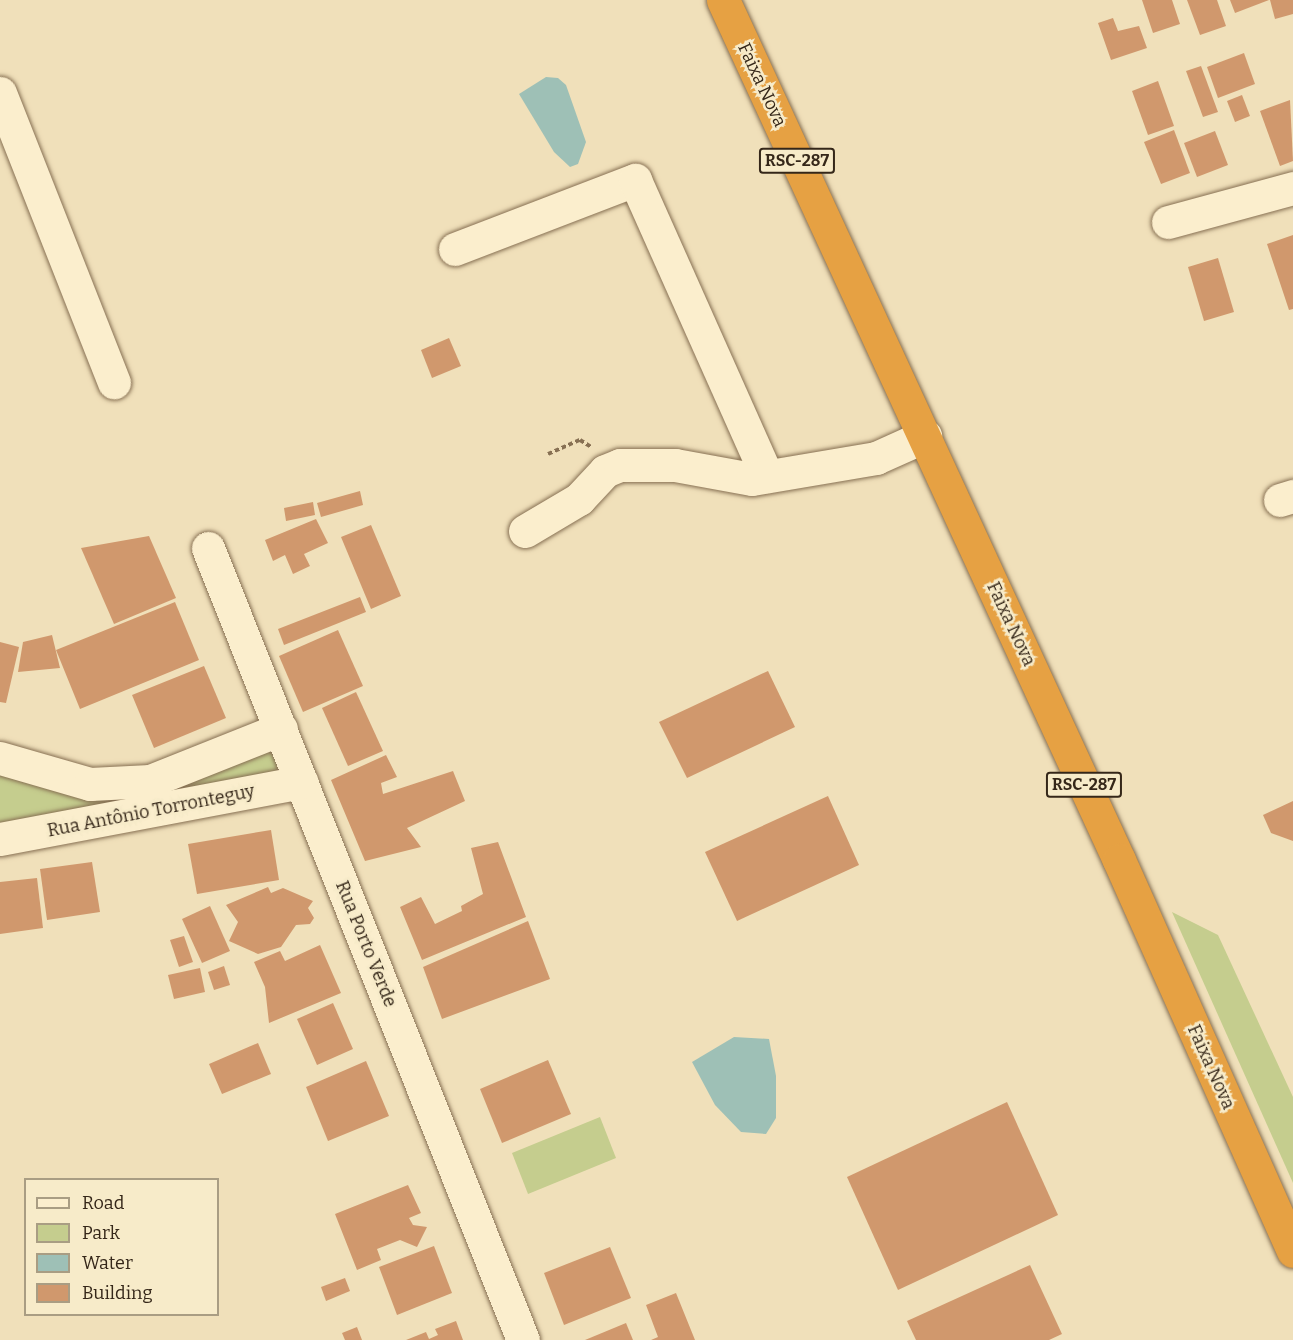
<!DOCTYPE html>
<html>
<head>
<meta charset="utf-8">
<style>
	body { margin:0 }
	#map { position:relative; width:1293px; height:1340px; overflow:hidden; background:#f0e0ba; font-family:Bitter,serif }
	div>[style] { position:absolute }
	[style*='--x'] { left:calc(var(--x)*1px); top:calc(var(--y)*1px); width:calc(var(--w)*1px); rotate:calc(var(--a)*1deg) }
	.green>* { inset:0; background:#c5cd8e }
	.water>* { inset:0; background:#9ec0b6 }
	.building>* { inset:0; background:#d0986d }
	.path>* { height:4px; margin-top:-2px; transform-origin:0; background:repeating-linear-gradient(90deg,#877053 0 4.5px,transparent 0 7.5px) }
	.roads { filter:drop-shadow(0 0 2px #877053) drop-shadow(0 0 2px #877053) }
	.minor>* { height:33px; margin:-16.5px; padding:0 16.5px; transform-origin:16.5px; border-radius:16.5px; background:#fbeecd }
	.highway>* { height:33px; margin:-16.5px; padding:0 16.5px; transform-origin:16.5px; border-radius:16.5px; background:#e6a143 }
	span { translate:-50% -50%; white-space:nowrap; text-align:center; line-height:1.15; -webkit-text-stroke:5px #f7ebc9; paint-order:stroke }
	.shield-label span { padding:2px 4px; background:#f7ebc9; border:2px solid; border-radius:4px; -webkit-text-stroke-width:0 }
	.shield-label { font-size:16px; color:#352719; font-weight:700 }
	.street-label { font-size:18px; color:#352719 }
	.legend { position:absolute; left:24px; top:1178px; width:195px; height:138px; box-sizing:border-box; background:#f7ebc9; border:2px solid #a99d83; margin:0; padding:8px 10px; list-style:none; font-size:18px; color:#352719 }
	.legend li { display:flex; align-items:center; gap:12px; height:30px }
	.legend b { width:30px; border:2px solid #a99d83 }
</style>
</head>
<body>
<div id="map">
	<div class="green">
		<div style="clip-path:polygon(273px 749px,284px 772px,0 830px,0 770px,65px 794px)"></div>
		<div style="clip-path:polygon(1172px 912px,1218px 935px,1293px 1097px,1293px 1183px)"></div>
		<div style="clip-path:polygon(600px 1117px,616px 1158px,528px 1194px,512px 1153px)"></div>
	</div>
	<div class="water">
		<div style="clip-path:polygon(546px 77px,558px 78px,566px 85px,586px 142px,578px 164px,570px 167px,554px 152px,519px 94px)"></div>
		<div style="clip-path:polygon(734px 1037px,769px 1039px,776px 1076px,776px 1118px,766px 1134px,741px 1132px,715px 1105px,692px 1062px)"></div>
	</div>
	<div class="building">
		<div style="clip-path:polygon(1142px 0,1172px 0,1180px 24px,1153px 33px)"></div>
		<div style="clip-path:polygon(1187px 0,1217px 0,1226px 26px,1200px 35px)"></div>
		<div style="clip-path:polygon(1230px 0,1269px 0,1235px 13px)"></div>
		<div style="clip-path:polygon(1270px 0,1293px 0,1293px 14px,1275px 19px)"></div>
		<div style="clip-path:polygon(1113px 18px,1118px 31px,1139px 26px,1147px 48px,1111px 60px,1098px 23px)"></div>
		<div style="clip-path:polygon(1244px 53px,1255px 84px,1218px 98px,1207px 67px)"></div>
		<div style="clip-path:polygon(1201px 66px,1218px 112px,1203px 117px,1186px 71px)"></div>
		<div style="clip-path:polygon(1158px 81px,1174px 126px,1148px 135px,1132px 91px)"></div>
		<div style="clip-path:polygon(1242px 95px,1250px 116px,1235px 122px,1227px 101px)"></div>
		<div style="clip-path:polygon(1290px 100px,1293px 161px,1280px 166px,1260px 111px)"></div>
		<div style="clip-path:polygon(1174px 130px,1190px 173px,1161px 184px,1144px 142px)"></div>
		<div style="clip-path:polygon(1215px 131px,1228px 165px,1197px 177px,1184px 143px)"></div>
		<div style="clip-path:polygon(1293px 235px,1293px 309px,1289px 310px,1267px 244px)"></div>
		<div style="clip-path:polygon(1218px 258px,1234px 312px,1204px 321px,1188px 267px)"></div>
		<div style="clip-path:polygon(449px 338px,461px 366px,432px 378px,421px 350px)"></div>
		<div style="clip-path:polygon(360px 491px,363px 505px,321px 517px,317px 503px)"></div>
		<div style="clip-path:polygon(313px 502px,315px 515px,286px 521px,284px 508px)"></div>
		<div style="clip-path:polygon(316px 519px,328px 543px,304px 554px,310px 566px,293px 574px,285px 555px,273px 561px,265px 540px)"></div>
		<div style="clip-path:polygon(371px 525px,401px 596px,371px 609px,341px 537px)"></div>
		<div style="clip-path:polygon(149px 536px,176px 598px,114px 624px,81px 548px)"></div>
		<div style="clip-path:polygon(360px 597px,366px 612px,284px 645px,278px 629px)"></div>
		<div style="clip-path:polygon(175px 602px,199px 660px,80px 709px,56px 650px)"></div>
		<div style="clip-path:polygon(338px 630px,363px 686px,303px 712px,279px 656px)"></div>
		<div style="clip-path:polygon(52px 635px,60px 668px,18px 672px,23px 642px)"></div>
		<div style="clip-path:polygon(0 642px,19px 647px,6px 703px,0 702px)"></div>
		<div style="clip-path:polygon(204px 666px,226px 718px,154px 748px,132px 695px)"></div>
		<div style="clip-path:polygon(768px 671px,795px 727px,687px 778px,659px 722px)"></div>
		<div style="clip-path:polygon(356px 692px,383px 751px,348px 766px,322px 708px)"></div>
		<div style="clip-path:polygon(386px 755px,397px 777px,381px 783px,383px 794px,453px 771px,465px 801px,407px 828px,421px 847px,365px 861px,331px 780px)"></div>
		<div style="clip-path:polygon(828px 796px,859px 865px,737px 921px,705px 852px)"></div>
		<div style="clip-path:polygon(1293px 801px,1293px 841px,1271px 833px,1263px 815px)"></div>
		<div style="clip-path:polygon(271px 830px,279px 880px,197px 894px,188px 844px)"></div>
		<div style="clip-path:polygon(498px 842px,526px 917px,422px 960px,400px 907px,421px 897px,435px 924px,462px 911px,461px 906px,483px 894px,471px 848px)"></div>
		<div style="clip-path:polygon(92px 862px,100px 912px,47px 920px,40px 869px)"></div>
		<div style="clip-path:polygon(37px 878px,43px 928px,0 934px,0 882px)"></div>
		<div style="clip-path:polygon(268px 887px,271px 893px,283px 888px,313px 901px,308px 908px,314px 918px,310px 924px,296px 925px,281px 947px,258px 954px,229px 941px,238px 922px,226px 905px)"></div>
		<div style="clip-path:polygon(210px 906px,230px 951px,202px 963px,182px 919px)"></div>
		<div style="clip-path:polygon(528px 921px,550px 979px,442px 1019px,423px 967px)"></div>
		<div style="clip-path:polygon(184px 936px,193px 962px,179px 967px,170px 940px)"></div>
		<div style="clip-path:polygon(320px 945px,341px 993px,269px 1023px,265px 987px,254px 962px,280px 951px,285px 961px)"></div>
		<div style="clip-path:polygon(224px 966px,230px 985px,214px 990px,208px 972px)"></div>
		<div style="clip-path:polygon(200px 968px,205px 992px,174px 999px,168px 975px)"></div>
		<div style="clip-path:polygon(333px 1003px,353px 1049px,317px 1065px,297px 1019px)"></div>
		<div style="clip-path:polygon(258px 1043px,271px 1074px,222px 1094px,209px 1064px)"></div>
		<div style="clip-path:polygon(548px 1060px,571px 1114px,502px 1143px,480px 1089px)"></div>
		<div style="clip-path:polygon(366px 1061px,389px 1116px,328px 1141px,306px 1087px)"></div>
		<div style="clip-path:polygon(1007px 1102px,1058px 1215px,898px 1290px,847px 1177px)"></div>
		<div style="clip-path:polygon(408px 1185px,421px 1213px,409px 1218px,413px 1225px,427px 1227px,417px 1247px,400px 1240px,377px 1249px,381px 1260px,357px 1270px,335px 1214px)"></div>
		<div style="clip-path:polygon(434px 1246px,452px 1293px,397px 1315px,379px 1267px)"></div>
		<div style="clip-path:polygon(610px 1247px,631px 1298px,564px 1325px,544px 1273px)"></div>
		<div style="clip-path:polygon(1030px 1265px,1062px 1334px,1049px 1340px,916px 1340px,907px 1321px)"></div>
		<div style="clip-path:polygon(345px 1278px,350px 1291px,326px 1301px,321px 1287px)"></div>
		<div style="clip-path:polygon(676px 1293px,695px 1340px,651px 1340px,658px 1337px,646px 1305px)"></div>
		<div style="clip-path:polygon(456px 1321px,463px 1340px,406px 1340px,426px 1332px,429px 1339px,438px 1335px,435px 1329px)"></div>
		<div style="clip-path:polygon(626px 1323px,633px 1340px,585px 1340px)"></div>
		<div style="clip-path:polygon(357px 1327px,362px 1340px,345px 1340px,342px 1333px)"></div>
	</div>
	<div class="path">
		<div style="--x:548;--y:454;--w:35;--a:-24"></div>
		<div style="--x:580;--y:440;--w:13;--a:32"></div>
	</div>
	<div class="roads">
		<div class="minor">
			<div style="--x:0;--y:93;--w:311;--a:68.5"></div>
			<div style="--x:1168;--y:222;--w:130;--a:-15.2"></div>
			<div style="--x:455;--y:249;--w:193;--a:-21"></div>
			<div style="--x:635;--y:180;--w:324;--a:66"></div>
			<div style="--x:1280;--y:500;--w:14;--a:-17"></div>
			<div style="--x:525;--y:531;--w:63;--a:-30.7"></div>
			<div style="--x:579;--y:499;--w:38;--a:-47"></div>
			<div style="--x:605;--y:471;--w:16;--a:-22"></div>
			<div style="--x:620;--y:465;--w:55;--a:0"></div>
			<div style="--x:675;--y:465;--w:78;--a:10.3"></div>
			<div style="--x:752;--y:479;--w:126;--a:-9.6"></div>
			<div style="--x:876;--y:458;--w:54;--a:-24.2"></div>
			<div style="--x:208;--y:548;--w:852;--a:68.31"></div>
			<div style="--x:0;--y:758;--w:94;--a:16.1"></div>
			<div style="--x:90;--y:784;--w:60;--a:-2.9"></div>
			<div style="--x:150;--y:781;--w:141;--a:-21.7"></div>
			<div style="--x:0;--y:839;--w:307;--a:-10.7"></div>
		</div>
		<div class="highway">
			<div style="--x:723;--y:0;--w:947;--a:65.28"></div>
			<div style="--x:1119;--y:860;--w:428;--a:66"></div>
		</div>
	</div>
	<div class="shield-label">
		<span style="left:797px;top:161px">RSC-287</span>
		<span style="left:1084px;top:785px">RSC-287</span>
	</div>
	<div class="street-label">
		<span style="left:762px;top:85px;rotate:65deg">Faixa Nova</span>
		<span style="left:1011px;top:624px;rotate:65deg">Faixa Nova</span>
		<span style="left:151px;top:811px;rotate:-11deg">Rua Antônio Torronteguy</span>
		<span style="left:366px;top:944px;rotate:68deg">Rua Porto Verde</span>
		<span style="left:1211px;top:1067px;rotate:66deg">Faixa Nova</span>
	</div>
	<ul class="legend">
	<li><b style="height:8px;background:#fbeecd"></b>Road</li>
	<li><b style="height:16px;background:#c5cd8e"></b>Park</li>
	<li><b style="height:16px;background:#9ec0b6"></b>Water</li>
	<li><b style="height:16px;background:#d0986d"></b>Building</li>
	</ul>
</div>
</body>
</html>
